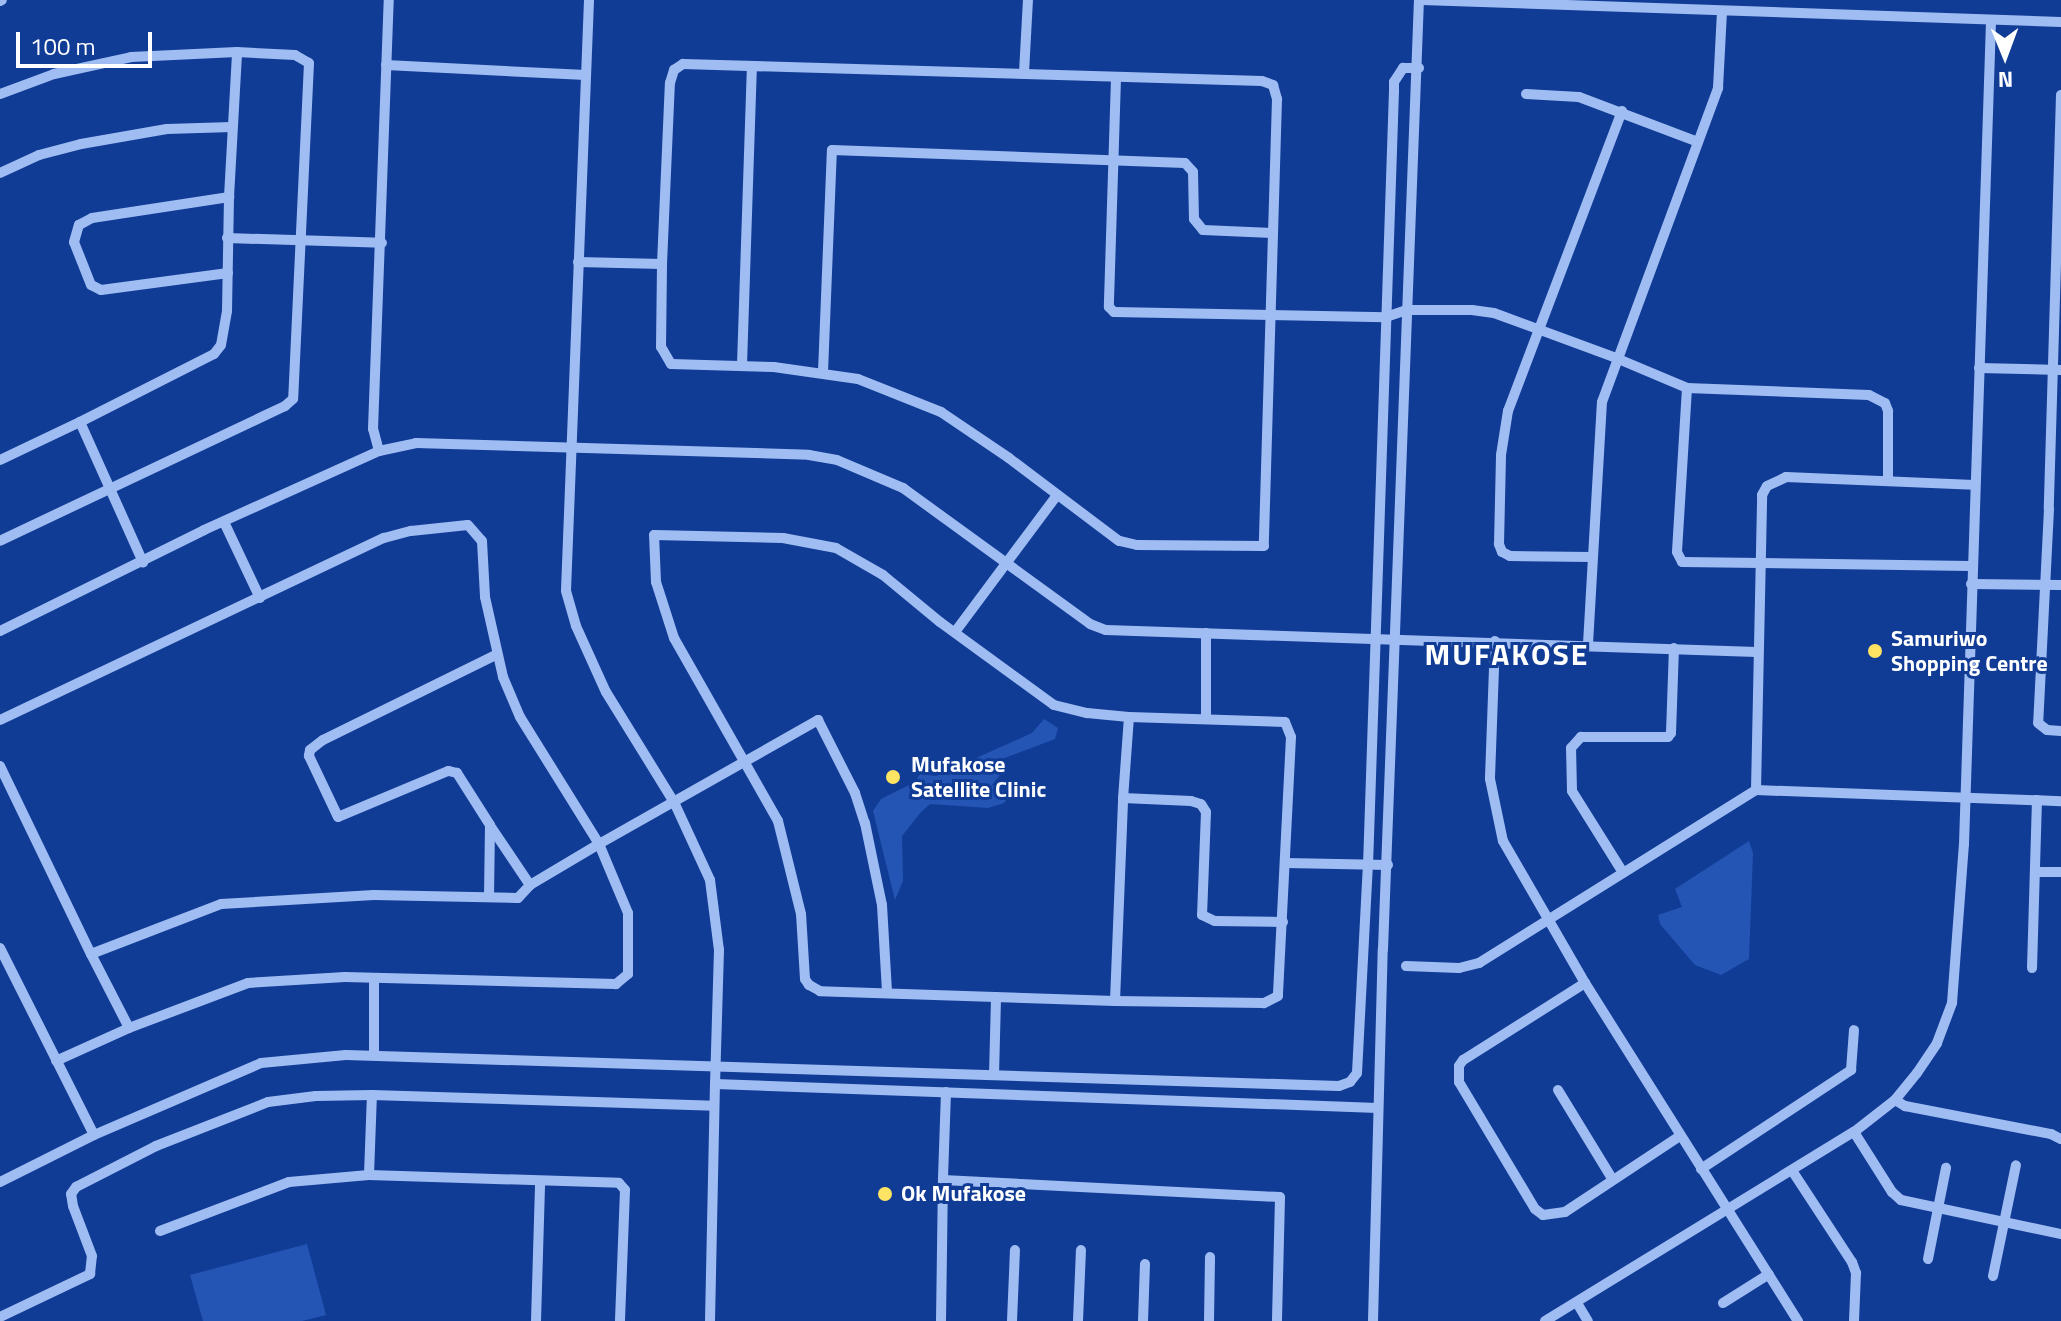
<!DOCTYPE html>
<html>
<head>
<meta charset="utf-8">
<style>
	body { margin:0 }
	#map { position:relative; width:2061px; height:1321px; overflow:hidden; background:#113c96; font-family:"Titillium Web",sans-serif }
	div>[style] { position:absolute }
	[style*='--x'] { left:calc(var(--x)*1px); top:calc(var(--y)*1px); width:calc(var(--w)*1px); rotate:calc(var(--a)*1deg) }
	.green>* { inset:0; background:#2455b5 }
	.minor>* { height:10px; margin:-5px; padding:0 5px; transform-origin:5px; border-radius:5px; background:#a0bdf3 }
	.dots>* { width:22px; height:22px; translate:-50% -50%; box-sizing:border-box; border:4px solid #113c96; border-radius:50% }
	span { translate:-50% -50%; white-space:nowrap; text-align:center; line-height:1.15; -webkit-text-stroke:6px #113c96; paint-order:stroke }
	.poi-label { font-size:22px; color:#fff; font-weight:700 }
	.left { translate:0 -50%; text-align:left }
	.district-label { font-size:30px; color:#fff; font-weight:700; letter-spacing:2px }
	.north { position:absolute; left:1965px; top:16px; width:80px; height:80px; -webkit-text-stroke:6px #113c96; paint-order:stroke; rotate:179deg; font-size:22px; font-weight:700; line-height:32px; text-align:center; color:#fff }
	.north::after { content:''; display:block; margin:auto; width:28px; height:36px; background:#fff; clip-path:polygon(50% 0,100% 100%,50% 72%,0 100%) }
	.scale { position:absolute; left:16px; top:32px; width:136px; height:36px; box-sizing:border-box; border:4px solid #fff; border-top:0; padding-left:10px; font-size:24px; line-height:28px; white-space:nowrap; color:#fff; -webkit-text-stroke:6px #113c96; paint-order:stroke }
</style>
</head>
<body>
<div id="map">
	<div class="green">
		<div style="clip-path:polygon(1044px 719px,1058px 728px,1055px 739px,1002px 759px,1000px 775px,992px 785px,1010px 794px,1004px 803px,988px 808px,930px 804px,921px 812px,902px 836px,903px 881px,895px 900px,873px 811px,881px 799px,915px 782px,920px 774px,936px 776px,1032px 733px)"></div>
		<div style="clip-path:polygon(1749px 841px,1753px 853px,1749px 959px,1721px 975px,1695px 965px,1660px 924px,1658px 915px,1682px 907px,1675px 889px)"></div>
		<div style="clip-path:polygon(307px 1244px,326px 1315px,302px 1321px,203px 1321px,190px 1275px)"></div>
	</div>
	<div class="minor">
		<div style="--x:589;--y:0;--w:591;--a:92.23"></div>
		<div style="--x:566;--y:591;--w:36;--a:74"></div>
		<div style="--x:576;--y:626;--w:72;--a:65.6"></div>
		<div style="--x:606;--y:692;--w:129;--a:58.3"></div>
		<div style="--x:674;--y:802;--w:86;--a:65.2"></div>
		<div style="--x:710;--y:880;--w:71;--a:82.7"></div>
		<div style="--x:719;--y:950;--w:134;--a:91.7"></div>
		<div style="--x:715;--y:1084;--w:663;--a:2.07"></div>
		<div style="--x:1422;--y:0;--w:639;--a:1.97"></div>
		<div style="--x:0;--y:1;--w:2;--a:-27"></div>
		<div style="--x:683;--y:64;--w:579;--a:1.68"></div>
		<div style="--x:1262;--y:81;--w:12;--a:20"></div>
		<div style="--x:1273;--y:85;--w:15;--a:74"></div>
		<div style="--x:1277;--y:99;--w:447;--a:91.7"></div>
		<div style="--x:1264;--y:546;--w:127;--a:-179.5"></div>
		<div style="--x:1137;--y:545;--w:18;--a:-167"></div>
		<div style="--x:1119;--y:541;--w:138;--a:-143"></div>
		<div style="--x:1009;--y:458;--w:82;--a:-145.9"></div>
		<div style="--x:941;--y:412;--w:89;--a:-158.3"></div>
		<div style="--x:858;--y:379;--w:85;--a:-171.9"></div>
		<div style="--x:774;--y:367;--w:103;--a:-178.3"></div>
		<div style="--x:671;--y:364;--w:20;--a:-120"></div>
		<div style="--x:661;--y:347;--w:83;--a:-89.3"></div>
		<div style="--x:662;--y:264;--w:181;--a:-87.5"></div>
		<div style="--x:670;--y:83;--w:14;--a:-73"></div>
		<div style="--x:674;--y:70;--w:11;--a:-34"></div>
		<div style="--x:386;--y:65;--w:200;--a:2.9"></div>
		<div style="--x:1024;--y:73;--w:73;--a:-86.9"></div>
		<div style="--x:1116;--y:78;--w:229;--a:91.8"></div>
		<div style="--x:1109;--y:307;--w:7;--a:45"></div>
		<div style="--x:1114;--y:312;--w:272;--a:1.1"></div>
		<div style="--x:1386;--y:317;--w:21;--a:-19"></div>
		<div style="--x:1406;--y:310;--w:66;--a:0"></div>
		<div style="--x:1472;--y:310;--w:22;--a:8"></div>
		<div style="--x:1494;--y:313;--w:130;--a:20.2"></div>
		<div style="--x:1616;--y:358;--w:77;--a:22.9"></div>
		<div style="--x:1687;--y:388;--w:182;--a:2.2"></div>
		<div style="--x:1869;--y:395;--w:18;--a:27"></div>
		<div style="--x:1885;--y:403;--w:9;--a:69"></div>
		<div style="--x:1888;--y:411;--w:70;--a:90"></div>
		<div style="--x:0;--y:94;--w:58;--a:-20.3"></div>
		<div style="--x:54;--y:74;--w:79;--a:-12.4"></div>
		<div style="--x:131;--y:57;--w:106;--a:-2.7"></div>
		<div style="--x:237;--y:52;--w:58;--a:3"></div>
		<div style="--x:295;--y:55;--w:16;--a:30"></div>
		<div style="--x:309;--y:63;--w:336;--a:92.7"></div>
		<div style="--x:293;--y:399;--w:11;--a:139"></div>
		<div style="--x:285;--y:406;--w:315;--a:154.7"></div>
		<div style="--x:1526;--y:94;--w:53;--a:3.2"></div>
		<div style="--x:1579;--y:97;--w:127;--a:20.7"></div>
		<div style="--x:2061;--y:95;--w:414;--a:91.7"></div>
		<div style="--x:2049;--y:509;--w:214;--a:92.9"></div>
		<div style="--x:2038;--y:723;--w:11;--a:38"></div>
		<div style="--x:2047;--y:730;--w:14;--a:4"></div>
		<div style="--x:0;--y:173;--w:43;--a:-24.8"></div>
		<div style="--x:39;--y:155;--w:43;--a:-14.7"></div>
		<div style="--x:81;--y:144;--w:87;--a:-9.9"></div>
		<div style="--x:167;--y:129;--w:65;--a:-1.8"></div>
		<div style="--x:227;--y:238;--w:155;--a:1.8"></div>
		<div style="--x:578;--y:262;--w:84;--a:1.4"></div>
		<div style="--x:228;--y:273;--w:128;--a:172.4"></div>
		<div style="--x:101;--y:290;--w:11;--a:-153"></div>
		<div style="--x:91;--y:285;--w:46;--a:-111.6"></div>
		<div style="--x:74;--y:242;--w:18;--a:-74"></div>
		<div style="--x:79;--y:225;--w:15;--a:-28"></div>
		<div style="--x:92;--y:218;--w:139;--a:-8.7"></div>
		<div style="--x:742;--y:365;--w:298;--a:-88.1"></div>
		<div style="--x:1979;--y:368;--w:82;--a:1.4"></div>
		<div style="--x:823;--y:372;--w:222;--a:-87.7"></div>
		<div style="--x:832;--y:150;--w:353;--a:2.1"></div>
		<div style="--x:1185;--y:163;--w:12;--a:48"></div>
		<div style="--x:1193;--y:172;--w:47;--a:88.8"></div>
		<div style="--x:1194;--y:219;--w:14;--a:51"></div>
		<div style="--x:1203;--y:230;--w:70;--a:2.5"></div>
		<div style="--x:1687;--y:388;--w:164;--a:93.5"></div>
		<div style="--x:1677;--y:552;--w:11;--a:63"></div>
		<div style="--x:1682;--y:562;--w:289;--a:0.8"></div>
		<div style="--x:80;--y:422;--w:150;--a:-26.9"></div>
		<div style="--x:214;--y:354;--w:11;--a:-52"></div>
		<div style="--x:221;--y:345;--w:35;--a:-80"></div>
		<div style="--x:227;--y:311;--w:114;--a:-89"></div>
		<div style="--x:229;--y:197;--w:145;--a:-86.8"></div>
		<div style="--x:379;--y:451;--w:23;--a:-105"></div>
		<div style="--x:373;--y:429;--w:429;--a:-87.9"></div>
		<div style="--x:0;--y:460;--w:89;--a:-25.4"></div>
		<div style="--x:80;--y:422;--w:154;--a:65.8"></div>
		<div style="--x:224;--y:522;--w:84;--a:64.7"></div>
		<div style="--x:654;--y:535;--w:129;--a:1.3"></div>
		<div style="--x:783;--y:538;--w:54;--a:10.7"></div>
		<div style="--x:836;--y:548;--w:54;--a:29.9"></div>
		<div style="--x:883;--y:575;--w:74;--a:39.5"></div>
		<div style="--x:940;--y:622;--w:141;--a:36.1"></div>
		<div style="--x:1054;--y:705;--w:34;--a:14"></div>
		<div style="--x:1087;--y:713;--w:42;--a:5.4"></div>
		<div style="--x:1129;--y:717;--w:156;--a:1.8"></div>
		<div style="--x:1285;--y:722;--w:16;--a:68"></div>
		<div style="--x:1291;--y:737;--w:259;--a:92.9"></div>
		<div style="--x:1278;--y:996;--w:16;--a:153"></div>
		<div style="--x:1264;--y:1003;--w:149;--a:-179.2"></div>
		<div style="--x:1115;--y:1001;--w:295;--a:-178.1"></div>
		<div style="--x:820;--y:991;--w:13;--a:-151"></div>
		<div style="--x:809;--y:985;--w:7;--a:-124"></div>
		<div style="--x:805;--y:979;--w:65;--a:-93.5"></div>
		<div style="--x:801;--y:914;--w:96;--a:-103.9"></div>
		<div style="--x:778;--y:821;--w:210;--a:-119.6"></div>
		<div style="--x:674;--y:638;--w:59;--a:-107.8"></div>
		<div style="--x:656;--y:582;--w:47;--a:-92.4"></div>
		<div style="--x:1592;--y:557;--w:82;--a:-179.3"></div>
		<div style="--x:1510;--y:556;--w:9;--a:-153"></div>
		<div style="--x:1502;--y:552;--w:9;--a:-111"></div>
		<div style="--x:1499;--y:544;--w:89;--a:-88.7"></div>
		<div style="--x:1501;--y:455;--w:45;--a:-81"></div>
		<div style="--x:1508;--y:411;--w:321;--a:-69.2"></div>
		<div style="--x:1971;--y:584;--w:90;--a:0.6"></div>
		<div style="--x:0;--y:631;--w:228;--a:-26.3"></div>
		<div style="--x:204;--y:530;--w:192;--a:-24.3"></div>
		<div style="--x:379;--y:451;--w:38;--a:-12"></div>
		<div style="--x:416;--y:443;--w:393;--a:1.7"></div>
		<div style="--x:809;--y:455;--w:28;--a:10"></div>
		<div style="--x:837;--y:460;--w:72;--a:23"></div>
		<div style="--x:903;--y:488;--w:231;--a:36"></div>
		<div style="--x:1090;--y:624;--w:17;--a:21"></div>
		<div style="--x:1106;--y:630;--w:651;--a:1.94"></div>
		<div style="--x:955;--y:632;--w:171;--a:-53.3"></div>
		<div style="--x:1495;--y:641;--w:138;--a:92.1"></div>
		<div style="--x:1490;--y:779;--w:63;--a:78.2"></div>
		<div style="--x:1503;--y:841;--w:164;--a:60"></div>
		<div style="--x:1585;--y:983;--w:400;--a:57.8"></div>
		<div style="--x:1588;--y:644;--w:242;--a:-86.7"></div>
		<div style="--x:1602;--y:402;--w:335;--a:-69.7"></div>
		<div style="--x:1718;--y:88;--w:77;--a:-87"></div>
		<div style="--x:1129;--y:717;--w:81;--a:94.2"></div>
		<div style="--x:1123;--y:798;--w:68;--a:2.5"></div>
		<div style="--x:1191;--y:801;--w:10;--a:17"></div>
		<div style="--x:1201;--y:804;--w:9;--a:58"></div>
		<div style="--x:1206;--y:812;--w:103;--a:92.2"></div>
		<div style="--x:1202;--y:915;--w:14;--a:25"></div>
		<div style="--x:1215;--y:921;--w:68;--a:0.8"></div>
		<div style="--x:1206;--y:719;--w:86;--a:-90"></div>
		<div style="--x:0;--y:720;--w:425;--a:-25.4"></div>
		<div style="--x:384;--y:538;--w:28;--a:-15"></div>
		<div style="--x:411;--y:531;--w:57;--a:-6"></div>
		<div style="--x:468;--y:525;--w:21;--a:49"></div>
		<div style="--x:482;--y:541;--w:56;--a:86.9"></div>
		<div style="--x:485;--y:597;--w:82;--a:77.3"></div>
		<div style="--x:503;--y:677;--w:43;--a:67"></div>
		<div style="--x:520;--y:717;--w:150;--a:58.1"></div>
		<div style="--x:599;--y:844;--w:75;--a:67.2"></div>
		<div style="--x:628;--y:913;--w:61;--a:90"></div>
		<div style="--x:628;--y:974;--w:16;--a:140"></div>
		<div style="--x:616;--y:984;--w:271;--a:-178.5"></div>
		<div style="--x:345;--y:977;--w:97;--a:176.5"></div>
		<div style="--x:248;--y:983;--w:127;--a:159.3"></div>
		<div style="--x:129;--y:1028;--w:80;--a:155.7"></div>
		<div style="--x:0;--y:766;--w:209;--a:64.2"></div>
		<div style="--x:91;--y:954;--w:139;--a:-21"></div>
		<div style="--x:221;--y:904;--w:153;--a:-3.4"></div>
		<div style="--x:374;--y:895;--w:144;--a:1.2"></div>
		<div style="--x:518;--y:898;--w:18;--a:-47"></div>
		<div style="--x:530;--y:885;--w:80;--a:-30.7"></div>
		<div style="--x:599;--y:844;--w:252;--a:-29.5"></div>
		<div style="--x:818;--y:720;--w:82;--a:63.1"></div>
		<div style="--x:855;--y:793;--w:32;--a:72"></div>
		<div style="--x:865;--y:823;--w:84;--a:78.3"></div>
		<div style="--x:882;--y:905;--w:87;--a:86.7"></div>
		<div style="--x:1756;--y:790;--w:295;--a:-88.8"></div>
		<div style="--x:1762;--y:495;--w:10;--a:-61"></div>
		<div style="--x:1767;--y:486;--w:21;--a:-25"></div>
		<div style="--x:1786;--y:477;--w:188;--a:2.4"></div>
		<div style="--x:491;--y:827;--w:70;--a:56.1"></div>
		<div style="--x:1286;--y:863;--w:102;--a:1.1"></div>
		<div style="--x:1622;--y:871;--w:94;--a:-122"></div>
		<div style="--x:1572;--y:791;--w:43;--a:-91.3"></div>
		<div style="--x:1571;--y:748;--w:15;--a:-48"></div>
		<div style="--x:1581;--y:737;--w:87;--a:0"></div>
		<div style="--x:1668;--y:737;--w:5;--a:-53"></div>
		<div style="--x:1671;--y:733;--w:85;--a:-88"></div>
		<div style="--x:2037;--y:872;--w:24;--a:0"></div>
		<div style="--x:489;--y:897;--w:72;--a:-89.2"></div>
		<div style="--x:490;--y:825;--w:62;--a:-122.4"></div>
		<div style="--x:457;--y:773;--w:9;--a:-167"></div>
		<div style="--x:448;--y:771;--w:119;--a:157.3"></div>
		<div style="--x:338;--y:817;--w:68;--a:-115.4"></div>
		<div style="--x:309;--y:756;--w:6;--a:-81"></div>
		<div style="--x:310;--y:750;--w:16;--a:-38"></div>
		<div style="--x:323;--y:740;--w:193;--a:-26.2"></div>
		<div style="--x:0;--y:948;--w:209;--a:63.3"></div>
		<div style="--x:91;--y:954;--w:83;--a:62.8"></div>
		<div style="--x:1406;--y:966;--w:53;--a:2.2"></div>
		<div style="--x:1459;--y:968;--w:21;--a:-14"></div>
		<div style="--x:1479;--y:963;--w:327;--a:-32"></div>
		<div style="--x:1756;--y:790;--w:305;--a:2.1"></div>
		<div style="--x:2032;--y:968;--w:168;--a:-88.3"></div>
		<div style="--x:1585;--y:983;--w:144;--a:147.7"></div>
		<div style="--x:1463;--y:1060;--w:7;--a:124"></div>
		<div style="--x:1459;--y:1066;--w:16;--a:90"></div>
		<div style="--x:1459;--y:1082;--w:148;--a:59.1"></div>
		<div style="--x:1535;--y:1209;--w:10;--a:37"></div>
		<div style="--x:1543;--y:1215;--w:22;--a:-8"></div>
		<div style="--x:1565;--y:1212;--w:138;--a:-33.5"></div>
		<div style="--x:1115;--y:1001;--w:203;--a:-87.7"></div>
		<div style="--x:374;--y:1055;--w:77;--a:-90"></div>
		<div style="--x:994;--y:1075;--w:78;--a:-88.5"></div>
		<div style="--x:1558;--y:1090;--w:105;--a:58.6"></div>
		<div style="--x:946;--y:1092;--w:88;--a:92"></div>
		<div style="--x:943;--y:1180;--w:337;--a:2.9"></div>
		<div style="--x:1280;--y:1197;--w:124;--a:91.4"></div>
		<div style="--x:1895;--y:1100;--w:12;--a:31"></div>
		<div style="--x:1905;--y:1106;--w:149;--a:10.9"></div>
		<div style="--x:2051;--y:1134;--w:11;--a:27"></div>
		<div style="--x:1854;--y:1132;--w:71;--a:57.7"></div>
		<div style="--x:1892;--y:1192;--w:12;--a:42"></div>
		<div style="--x:1901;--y:1200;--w:164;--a:12"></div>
		<div style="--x:1701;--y:1169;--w:180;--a:-33.4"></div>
		<div style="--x:1851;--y:1070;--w:40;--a:-85.7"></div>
		<div style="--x:1793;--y:1172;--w:108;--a:56.8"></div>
		<div style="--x:1852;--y:1262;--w:12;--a:70"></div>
		<div style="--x:1856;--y:1273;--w:48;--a:92.4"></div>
		<div style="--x:369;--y:1175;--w:80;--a:-87.9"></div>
		<div style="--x:0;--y:1182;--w:105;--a:-26.6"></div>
		<div style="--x:94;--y:1135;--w:182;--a:-23.3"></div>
		<div style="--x:261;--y:1063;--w:85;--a:-5.4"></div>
		<div style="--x:346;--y:1055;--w:993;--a:1.79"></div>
		<div style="--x:1339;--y:1086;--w:12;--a:-20"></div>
		<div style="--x:1350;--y:1082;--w:11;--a:-52"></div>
		<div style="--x:1357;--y:1073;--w:207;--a:-87"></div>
		<div style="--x:1368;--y:866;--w:774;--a:-88.08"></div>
		<div style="--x:1394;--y:92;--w:10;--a:-90"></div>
		<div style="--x:1394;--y:82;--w:17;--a:-57"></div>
		<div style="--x:1403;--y:68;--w:16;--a:0"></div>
		<div style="--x:160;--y:1231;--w:138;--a:-20.8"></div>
		<div style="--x:289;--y:1182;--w:80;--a:-5"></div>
		<div style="--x:369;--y:1175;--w:250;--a:1.8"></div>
		<div style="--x:619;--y:1183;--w:9;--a:49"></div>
		<div style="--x:625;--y:1190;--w:131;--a:92.2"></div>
		<div style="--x:1928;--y:1259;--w:93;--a:-78.8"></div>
		<div style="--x:1993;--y:1276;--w:113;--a:-78.3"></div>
		<div style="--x:1577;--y:1303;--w:21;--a:59"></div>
		<div style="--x:1723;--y:1303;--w:54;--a:-32.2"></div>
		<div style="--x:0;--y:1317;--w:100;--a:-25.5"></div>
		<div style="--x:90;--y:1274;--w:18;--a:-84"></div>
		<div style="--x:92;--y:1256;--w:53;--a:-110.8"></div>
		<div style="--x:73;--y:1206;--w:12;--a:-99"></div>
		<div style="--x:71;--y:1194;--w:9;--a:-54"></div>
		<div style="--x:76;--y:1187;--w:90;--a:-27.1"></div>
		<div style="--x:156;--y:1146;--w:120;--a:-21.4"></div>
		<div style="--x:268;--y:1102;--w:48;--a:-7.1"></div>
		<div style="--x:316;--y:1096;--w:56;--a:-1"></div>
		<div style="--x:372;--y:1095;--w:342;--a:1.8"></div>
		<div style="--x:536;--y:1321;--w:138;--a:-88.3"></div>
		<div style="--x:710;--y:1321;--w:237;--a:-88.8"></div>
		<div style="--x:941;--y:1321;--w:141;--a:-89.2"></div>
		<div style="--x:1012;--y:1321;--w:71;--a:-87.6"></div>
		<div style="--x:1078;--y:1321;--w:71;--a:-87.6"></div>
		<div style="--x:1143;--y:1321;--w:57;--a:-88"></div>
		<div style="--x:1209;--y:1321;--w:64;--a:-89.1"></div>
		<div style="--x:1373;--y:1321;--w:372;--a:-88.5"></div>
		<div style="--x:1383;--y:949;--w:950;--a:-87.83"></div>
		<div style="--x:1545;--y:1321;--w:362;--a:-31.5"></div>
		<div style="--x:1854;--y:1132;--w:52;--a:-38"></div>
		<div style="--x:1895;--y:1100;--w:35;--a:-51"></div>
		<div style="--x:1917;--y:1073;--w:36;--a:-56"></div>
		<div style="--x:1937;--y:1043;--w:43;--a:-69.4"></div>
		<div style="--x:1952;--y:1003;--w:159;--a:-85.7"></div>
		<div style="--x:1964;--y:844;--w:822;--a:-88.12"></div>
	</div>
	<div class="dots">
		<div style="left:1875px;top:651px;background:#ffe363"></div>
		<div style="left:893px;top:777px;background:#ffe363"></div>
		<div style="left:885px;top:1194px;background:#ffe363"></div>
	</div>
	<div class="poi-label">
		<span class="left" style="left:1891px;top:651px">Samuriwo<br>Shopping Centre</span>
		<span class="left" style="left:911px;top:777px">Mufakose<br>Satellite Clinic</span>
		<span class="left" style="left:901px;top:1194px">Ok Mufakose</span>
	</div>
	<div class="district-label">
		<span style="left:1507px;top:654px">MUFAKOSE</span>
	</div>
	<div class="north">N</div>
	<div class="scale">100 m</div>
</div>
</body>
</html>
